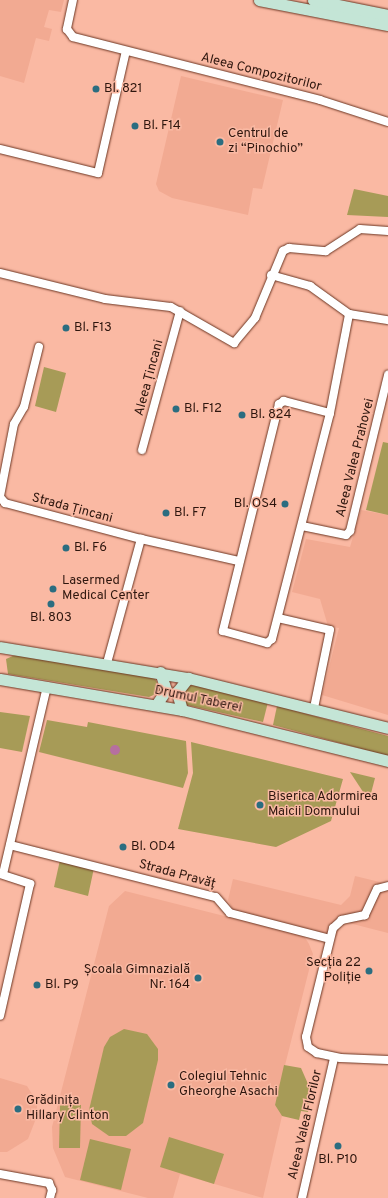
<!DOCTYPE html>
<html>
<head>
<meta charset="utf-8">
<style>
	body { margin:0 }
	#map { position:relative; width:388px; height:1198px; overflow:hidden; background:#fab9a3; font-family:Overpass,sans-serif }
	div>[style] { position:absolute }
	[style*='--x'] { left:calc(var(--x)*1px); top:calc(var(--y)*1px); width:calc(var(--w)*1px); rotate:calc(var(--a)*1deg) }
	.built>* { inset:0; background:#f2aa92 }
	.green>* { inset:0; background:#a79b57 }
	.water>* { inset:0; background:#b66f9f }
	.round { border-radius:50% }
	.roads { filter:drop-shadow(0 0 1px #6c3623) drop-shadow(0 0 1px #6c3623) }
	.minor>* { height:8px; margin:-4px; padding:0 4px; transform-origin:4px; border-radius:4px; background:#fff }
	.secondary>* { height:11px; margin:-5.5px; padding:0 5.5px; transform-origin:5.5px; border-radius:5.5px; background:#c4e5d6 }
	.dots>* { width:11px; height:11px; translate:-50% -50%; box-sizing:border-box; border:2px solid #fab9a3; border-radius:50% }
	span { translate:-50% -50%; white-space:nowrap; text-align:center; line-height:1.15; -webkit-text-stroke:3px #fab9a3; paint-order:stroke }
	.street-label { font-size:13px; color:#2e160e }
	.poi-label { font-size:13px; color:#2e160e }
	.left { translate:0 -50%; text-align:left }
	.right { translate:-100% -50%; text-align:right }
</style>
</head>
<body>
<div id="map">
	<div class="built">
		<div style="clip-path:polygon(0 0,64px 0,61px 12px,49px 10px,44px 27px,52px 29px,49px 41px,36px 38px,24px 83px,0 76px)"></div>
		<div style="clip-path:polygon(181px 76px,283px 100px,262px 189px,253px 188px,248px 215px,172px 198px,159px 191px,156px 184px)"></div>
		<div style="clip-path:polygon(361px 510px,388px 515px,388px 715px,322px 695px,339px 628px,328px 626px,320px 599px,292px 592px,306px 539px,350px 547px)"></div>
		<div style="clip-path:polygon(355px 876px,388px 884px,388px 933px,345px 922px,340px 926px,337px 936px,233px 910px,228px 900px,233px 879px,341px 905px,350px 896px)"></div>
		<div style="clip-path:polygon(125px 891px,304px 936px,309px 944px,313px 954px,275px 1105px,282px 1116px,263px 1198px,180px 1174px,173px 1198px,148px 1198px,65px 1177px,53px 1148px,52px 1127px,109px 906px)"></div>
		<div style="clip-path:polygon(0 1078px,27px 1086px,37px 1102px,37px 1116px,28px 1139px,7px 1152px,0 1152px)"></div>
	</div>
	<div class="green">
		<div style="clip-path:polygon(354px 189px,388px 196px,388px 217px,347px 215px)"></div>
		<div style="clip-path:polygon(44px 367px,66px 373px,56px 412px,35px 406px)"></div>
		<div style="clip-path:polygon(383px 442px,388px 443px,388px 515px,366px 510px)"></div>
		<div style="clip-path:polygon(15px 655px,153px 676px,160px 687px,158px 693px,149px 697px,8px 674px,6px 659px)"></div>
		<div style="clip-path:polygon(194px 685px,268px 702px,263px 722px,187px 705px,182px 694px,188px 686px)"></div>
		<div style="clip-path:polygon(277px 706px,388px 736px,388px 756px,273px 725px)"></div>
		<div style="clip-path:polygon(0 712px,30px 716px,22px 752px,0 748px)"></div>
		<div style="clip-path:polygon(47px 720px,87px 727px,88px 722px,186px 741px,188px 773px,183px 788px,39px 752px)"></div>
		<div style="clip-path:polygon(191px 742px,343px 779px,331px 821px,276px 847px,178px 829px,193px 773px)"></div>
		<div style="clip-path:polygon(350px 772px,375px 778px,369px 801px)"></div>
		<div style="clip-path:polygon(60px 860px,94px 868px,88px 896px,54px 887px)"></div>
		<div style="clip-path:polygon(124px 1029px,147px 1034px,158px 1049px,158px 1060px,143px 1123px,126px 1136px,109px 1136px,92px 1124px,89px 1110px,104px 1047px,110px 1037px)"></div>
		<div style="clip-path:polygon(284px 1065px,301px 1068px,312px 1093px,308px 1112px,301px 1111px,299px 1120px,282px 1116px,275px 1105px)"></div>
		<div style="clip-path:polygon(60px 1105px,81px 1105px,80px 1148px,59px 1148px)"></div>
		<div style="clip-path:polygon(169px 1137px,224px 1154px,214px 1184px,160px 1167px)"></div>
		<div style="clip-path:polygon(90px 1139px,131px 1149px,121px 1190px,80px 1180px)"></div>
	</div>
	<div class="water">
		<div class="round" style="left:110px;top:745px;width:10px;height:10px"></div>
	</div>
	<div class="roads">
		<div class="minor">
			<div style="--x:73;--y:0;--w:30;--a:102"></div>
			<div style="--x:67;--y:29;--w:10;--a:53"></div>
			<div style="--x:73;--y:37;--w:255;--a:14.3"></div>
			<div style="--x:320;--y:100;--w:71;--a:17.9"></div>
			<div style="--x:0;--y:149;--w:101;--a:13.8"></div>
			<div style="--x:98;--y:173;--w:125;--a:-77.1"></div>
			<div style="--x:0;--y:273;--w:108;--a:13.9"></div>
			<div style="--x:105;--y:299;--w:66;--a:6.9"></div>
			<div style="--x:171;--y:307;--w:73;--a:29.7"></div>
			<div style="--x:234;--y:343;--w:33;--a:-50"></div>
			<div style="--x:255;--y:318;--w:73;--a:-67.3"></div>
			<div style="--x:283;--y:251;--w:7;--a:-27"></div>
			<div style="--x:289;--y:248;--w:37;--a:5"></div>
			<div style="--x:326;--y:251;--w:40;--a:-32.9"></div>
			<div style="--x:360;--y:229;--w:28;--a:4"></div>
			<div style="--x:271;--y:275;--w:41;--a:15.8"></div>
			<div style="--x:310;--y:286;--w:48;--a:35.7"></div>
			<div style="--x:349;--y:314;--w:39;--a:9"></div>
			<div style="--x:330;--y:413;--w:48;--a:-165.4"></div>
			<div style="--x:284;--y:401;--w:6;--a:149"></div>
			<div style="--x:279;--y:404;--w:234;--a:103.9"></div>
			<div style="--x:223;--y:631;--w:46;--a:15.3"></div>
			<div style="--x:267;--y:643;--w:6;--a:-39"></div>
			<div style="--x:272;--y:639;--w:233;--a:-75.6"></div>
			<div style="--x:330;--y:413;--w:101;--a:-79.1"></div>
			<div style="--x:142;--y:450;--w:144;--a:-74.7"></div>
			<div style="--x:0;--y:496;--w:73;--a:-79"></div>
			<div style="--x:14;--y:424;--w:20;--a:-60"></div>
			<div style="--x:24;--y:407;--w:62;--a:-76"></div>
			<div style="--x:0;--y:497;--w:8;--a:50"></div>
			<div style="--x:5;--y:503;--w:141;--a:14.8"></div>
			<div style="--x:141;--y:539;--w:100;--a:12.7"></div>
			<div style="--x:302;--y:526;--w:45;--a:11.6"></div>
			<div style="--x:346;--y:535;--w:6;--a:-45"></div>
			<div style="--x:350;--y:531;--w:161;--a:-76.3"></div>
			<div style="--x:278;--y:618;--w:53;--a:13"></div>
			<div style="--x:330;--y:630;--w:80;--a:101.6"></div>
			<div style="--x:107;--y:663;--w:129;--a:-74.7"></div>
			<div style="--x:10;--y:845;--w:212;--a:14.2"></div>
			<div style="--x:216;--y:897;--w:21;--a:49"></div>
			<div style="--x:230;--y:913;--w:103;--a:14.6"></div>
			<div style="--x:0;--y:874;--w:32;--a:18"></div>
			<div style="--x:30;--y:884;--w:135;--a:102.8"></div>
			<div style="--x:3;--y:874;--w:193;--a:-76.8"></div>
			<div style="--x:388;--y:886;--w:11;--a:165"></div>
			<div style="--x:377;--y:889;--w:29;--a:115"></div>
			<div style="--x:365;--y:915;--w:24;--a:168"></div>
			<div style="--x:342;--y:920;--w:12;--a:138"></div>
			<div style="--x:333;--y:928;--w:112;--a:103.9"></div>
			<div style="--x:306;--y:1037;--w:10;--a:79"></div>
			<div style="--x:308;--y:1047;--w:11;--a:34"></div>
			<div style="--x:317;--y:1053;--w:24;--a:12"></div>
			<div style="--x:340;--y:1058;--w:48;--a:2.4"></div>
			<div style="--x:0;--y:1174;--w:50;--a:10.4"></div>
			<div style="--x:49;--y:1183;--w:8;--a:67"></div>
			<div style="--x:52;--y:1190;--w:8;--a:104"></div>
			<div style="--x:302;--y:1198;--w:144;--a:-77.1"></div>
		</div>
		<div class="secondary">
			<div style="--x:259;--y:0;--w:131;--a:11"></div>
			<div style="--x:313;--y:0;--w:76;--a:11.3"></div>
			<div style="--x:0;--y:647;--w:191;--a:9.4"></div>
			<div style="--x:188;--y:678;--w:206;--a:14"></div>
			<div style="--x:0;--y:679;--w:185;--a:9.7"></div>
			<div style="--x:182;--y:710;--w:212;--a:13.9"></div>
			<div style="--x:156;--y:705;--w:18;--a:-56"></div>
			<div style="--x:166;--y:690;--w:19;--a:-108"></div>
			<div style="--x:182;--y:710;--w:19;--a:-106"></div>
			<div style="--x:177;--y:692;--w:18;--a:-52"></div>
		</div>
	</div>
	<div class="dots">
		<div style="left:96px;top:89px;background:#2b6d80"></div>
		<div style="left:135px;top:126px;background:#2b6d80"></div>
		<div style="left:220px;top:142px;background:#2b6d80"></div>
		<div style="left:66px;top:328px;background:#2b6d80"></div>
		<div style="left:176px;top:409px;background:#2b6d80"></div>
		<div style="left:242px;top:415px;background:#2b6d80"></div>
		<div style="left:285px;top:504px;background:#2b6d80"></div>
		<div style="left:166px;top:513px;background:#2b6d80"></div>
		<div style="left:66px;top:548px;background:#2b6d80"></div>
		<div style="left:53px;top:589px;background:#2b6d80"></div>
		<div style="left:51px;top:604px;background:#2b6d80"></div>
		<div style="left:260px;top:805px;background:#2b6d80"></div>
		<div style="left:123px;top:847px;background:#2b6d80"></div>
		<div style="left:369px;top:971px;background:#2b6d80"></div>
		<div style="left:198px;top:978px;background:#2b6d80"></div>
		<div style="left:37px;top:985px;background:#2b6d80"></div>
		<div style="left:171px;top:1085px;background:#2b6d80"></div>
		<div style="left:18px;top:1109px;background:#2b6d80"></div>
		<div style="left:338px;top:1146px;background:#2b6d80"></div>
	</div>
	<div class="street-label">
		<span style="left:261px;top:73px;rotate:14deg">Aleea Compozitorilor</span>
		<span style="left:150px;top:378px;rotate:-75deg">Aleea Țincani</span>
		<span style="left:356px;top:458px;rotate:-76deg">Aleea Valea Prahovei</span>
		<span style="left:72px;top:509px;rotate:15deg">Strada Țincani</span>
		<span style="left:198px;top:700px;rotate:12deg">Drumul Taberei</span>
		<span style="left:177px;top:875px;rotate:15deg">Strada Pravăț</span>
		<span style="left:306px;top:1125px;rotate:-77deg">Aleea Valea Florilor</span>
	</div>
	<div class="poi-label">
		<span class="left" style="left:104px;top:89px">Bl. 821</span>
		<span class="left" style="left:143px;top:126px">Bl. F14</span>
		<span class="left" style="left:228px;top:142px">Centrul de<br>zi “Pinochio”</span>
		<span class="left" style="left:74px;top:328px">Bl. F13</span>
		<span class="left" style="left:184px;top:409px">Bl. F12</span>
		<span class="left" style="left:250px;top:415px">Bl. 824</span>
		<span class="right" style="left:277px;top:504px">Bl. OS4</span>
		<span class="left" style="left:174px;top:513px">Bl. F7</span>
		<span class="left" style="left:74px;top:548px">Bl. F6</span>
		<span class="left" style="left:62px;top:589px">Lasermed<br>Medical Center</span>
		<span style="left:51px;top:618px">Bl. 803</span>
		<span class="left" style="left:268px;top:805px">Biserica Adormirea<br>Maicii Domnului</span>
		<span class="left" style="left:131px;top:847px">Bl. OD4</span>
		<span class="right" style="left:361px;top:971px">Secția 22<br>Poliție</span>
		<span class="right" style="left:190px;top:978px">Școala Gimnazială<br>Nr. 164</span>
		<span class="left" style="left:45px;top:985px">Bl. P9</span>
		<span class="left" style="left:179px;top:1085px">Colegiul Tehnic<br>Gheorghe Asachi</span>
		<span class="left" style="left:26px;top:1109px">Grădinița<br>Hillary Clinton</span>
		<span style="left:338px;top:1160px">Bl. P10</span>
	</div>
</div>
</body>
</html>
